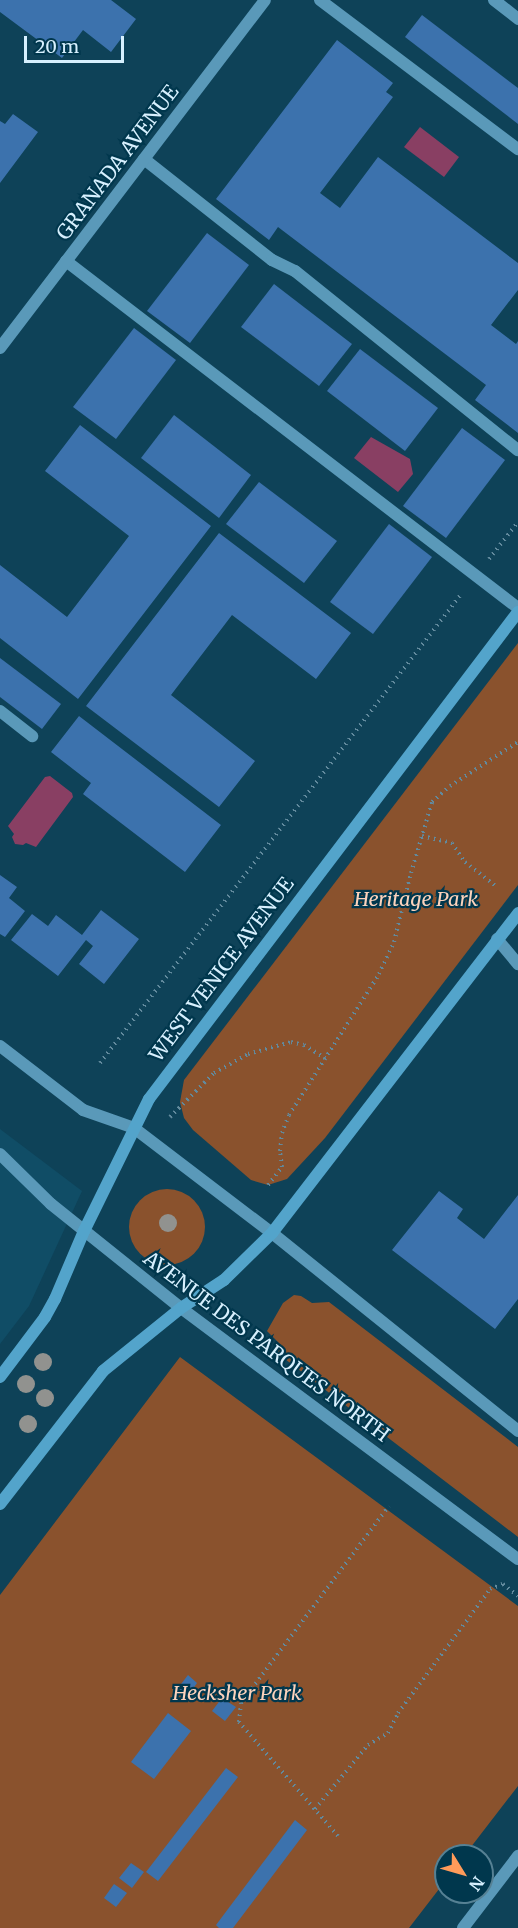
<!DOCTYPE html>
<html>
<head>
<meta charset="utf-8">
<style>
	body { margin:0 }
	#map { position:relative; width:518px; height:1928px; overflow:hidden; background:#0e4258; font-family:Merriweather,serif }
	div>[style] { position:absolute }
	[style*='--x'] { left:calc(var(--x)*1px); top:calc(var(--y)*1px); width:calc(var(--w)*1px); rotate:calc(var(--a)*1deg) }
	.built>* { inset:0; background:#104d66 }
	.green>* { inset:0; background:#8a522d }
	.round { border-radius:50% }
	.water>* { inset:0; background:#893f63 }
	.building>* { inset:0; background:#3c72ad }
	.path>* { height:4px; margin-top:-2px; transform-origin:0; background:repeating-linear-gradient(90deg,#628a9d 0 1.5px,transparent 0 6px) }
	.lane>* { height:12px; margin:-6px; padding:0 6px; transform-origin:6px; border-radius:6px; background:#5a99b9 }
	.street>* { height:12px; margin:-6px; padding:0 6px; transform-origin:6px; border-radius:6px; background:#5a99b9 }
	.secondary>* { height:12px; margin:-6px; padding:0 6px; transform-origin:6px; border-radius:6px; background:#53a4cb }
	.trees>* { width:18px; height:18px; margin:-9px; border-radius:50%; background:#91928f }
	span { translate:-50% -50%; white-space:nowrap; text-align:center; line-height:1.15; -webkit-text-stroke:4.5px #00374d; paint-order:stroke }
	.street-label { font-size:20px; color:#d7f0fe }
	.park-label { font-size:20px; color:#fcd3bc; font-style:italic }
	.north { position:absolute; left:434px; top:1844px; width:60px; height:60px; box-sizing:border-box; background:#00374d; border:2px solid #568194; border-radius:50%; rotate:127deg; font-size:16px; font-weight:700; line-height:24px; text-align:center; color:#d7f0fe }
	.north::after { content:''; display:block; margin:auto; width:21px; height:27px; background:#ff9b5a; clip-path:polygon(50% 0,100% 100%,50% 72%,0 100%) }
	.scale { position:absolute; left:24px; top:36px; width:100px; height:27px; box-sizing:border-box; border:3px solid #d7f0fe; border-top:0; padding-left:8px; font-size:18px; line-height:21px; white-space:nowrap; color:#d7f0fe; -webkit-text-stroke:4px #00374d; paint-order:stroke }
</style>
</head>
<body>
<div id="map">
	<div class="built">
		<div style="clip-path:polygon(0 1129px,82px 1191px,29px 1306px,0 1344px)"></div>
	</div>
	<div class="green">
		<div style="clip-path:polygon(518px 643px,518px 885px,325px 1138px,287px 1179px,268px 1185px,251px 1180px,193px 1130px,184px 1118px,180px 1102px,184px 1080px)"></div>
		<div class="round" style="left:129px;top:1189px;width:76px;height:76px"></div>
		<div style="clip-path:polygon(294px 1295px,301px 1296px,312px 1303px,329px 1302px,518px 1447px,518px 1537px,281px 1356px,277px 1351px,281px 1345px,267px 1331px,283px 1303px)"></div>
		<div style="clip-path:polygon(180px 1357px,518px 1606px,518px 1786px,464px 1856px,446px 1856px,446px 1880px,409px 1928px,0 1928px,0 1595px)"></div>
	</div>
	<div class="water">
		<div style="clip-path:polygon(420px 127px,459px 157px,444px 177px,404px 147px)"></div>
		<div style="clip-path:polygon(371px 437px,410px 459px,413px 474px,398px 492px,354px 458px)"></div>
		<div style="clip-path:polygon(50px 776px,72px 793px,73px 797px,36px 847px,26px 843px,23px 845px,15px 844px,12px 837px,14px 834px,8px 826px,45px 777px)"></div>
	</div>
	<div class="building">
		<div style="clip-path:polygon(0 0,111px 0,136px 19px,111px 52px,83px 30px,62px 58px,0 12px)"></div>
		<div style="clip-path:polygon(422px 15px,518px 88px,518px 124px,405px 37px)"></div>
		<div style="clip-path:polygon(337px 40px,393px 83px,386px 92px,393px 97px,320px 193px,340px 208px,378px 157px,518px 263px,518px 290px,491px 325px,516px 344px,518px 341px,518px 433px,475px 400px,486px 385px,278px 227px,269px 240px,216px 199px)"></div>
		<div style="clip-path:polygon(13px 114px,38px 132px,0 183px,0 121px,5px 124px)"></div>
		<div style="clip-path:polygon(207px 233px,249px 265px,190px 343px,147px 311px)"></div>
		<div style="clip-path:polygon(274px 284px,352px 344px,319px 386px,241px 327px)"></div>
		<div style="clip-path:polygon(134px 328px,176px 360px,116px 439px,73px 407px)"></div>
		<div style="clip-path:polygon(360px 349px,438px 408px,405px 451px,327px 391px)"></div>
		<div style="clip-path:polygon(174px 415px,251px 475px,219px 518px,141px 458px)"></div>
		<div style="clip-path:polygon(80px 425px,211px 526px,78px 699px,0 638px,0 565px,67px 617px,129px 536px,45px 471px)"></div>
		<div style="clip-path:polygon(462px 428px,505px 460px,446px 538px,403px 506px)"></div>
		<div style="clip-path:polygon(259px 482px,337px 541px,304px 583px,226px 524px)"></div>
		<div style="clip-path:polygon(389px 524px,432px 557px,373px 634px,330px 602px)"></div>
		<div style="clip-path:polygon(219px 533px,351px 633px,316px 679px,232px 615px,171px 695px,255px 761px,219px 807px,86px 706px)"></div>
		<div style="clip-path:polygon(0 658px,61px 704px,42px 729px,0 697px)"></div>
		<div style="clip-path:polygon(79px 716px,221px 825px,185px 872px,83px 794px,91px 783px,51px 752px)"></div>
		<div style="clip-path:polygon(0 875px,17px 887px,9px 898px,25px 911px,5px 937px,0 934px)"></div>
		<div style="clip-path:polygon(101px 910px,139px 939px,104px 984px,79px 964px,93px 946px,86px 940px,58px 976px,11px 940px,32px 914px,48px 926px,56px 915px,82px 935px)"></div>
		<div style="clip-path:polygon(439px 1191px,463px 1209px,457px 1218px,484px 1239px,518px 1195px,518px 1299px,495px 1329px,392px 1250px)"></div>
		<div style="clip-path:polygon(188px 1675px,197px 1683px,188px 1696px,178px 1688px)"></div>
		<div style="clip-path:polygon(222px 1698px,236px 1707px,225px 1721px,212px 1711px)"></div>
		<div style="clip-path:polygon(168px 1713px,191px 1731px,154px 1779px,131px 1762px)"></div>
		<div style="clip-path:polygon(226px 1768px,238px 1777px,158px 1881px,146px 1872px)"></div>
		<div style="clip-path:polygon(295px 1820px,307px 1830px,233px 1928px,219px 1928px,216px 1925px)"></div>
		<div style="clip-path:polygon(131px 1863px,144px 1872px,132px 1888px,119px 1878px)"></div>
		<div style="clip-path:polygon(114px 1884px,127px 1893px,116px 1907px,104px 1898px)"></div>
	</div>
	<div class="path">
		<div style="--x:489;--y:559;--w:47;--a:-51.9"></div>
		<div style="--x:422;--y:836;--w:31;--a:13"></div>
		<div style="--x:452;--y:843;--w:23;--a:56"></div>
		<div style="--x:465;--y:862;--w:41;--a:38"></div>
		<div style="--x:100;--y:1063;--w:593;--a:-52.4"></div>
		<div style="--x:170;--y:1117;--w:62;--a:-45"></div>
		<div style="--x:214;--y:1073;--w:39;--a:-29"></div>
		<div style="--x:248;--y:1054;--w:45;--a:-15.6"></div>
		<div style="--x:291;--y:1042;--w:13;--a:13"></div>
		<div style="--x:304;--y:1045;--w:25;--a:32"></div>
		<div style="--x:268;--y:1185;--w:23;--a:-52"></div>
		<div style="--x:282;--y:1167;--w:16;--a:-97"></div>
		<div style="--x:280;--y:1151;--w:18;--a:-84"></div>
		<div style="--x:282;--y:1133;--w:19;--a:-69"></div>
		<div style="--x:289;--y:1115;--w:167;--a:-57.4"></div>
		<div style="--x:379;--y:974;--w:35;--a:-65"></div>
		<div style="--x:394;--y:942;--w:71;--a:-76.2"></div>
		<div style="--x:411;--y:873;--w:74;--a:-73.5"></div>
		<div style="--x:432;--y:802;--w:24;--a:-42"></div>
		<div style="--x:450;--y:786;--w:81;--a:-32.9"></div>
		<div style="--x:315;--y:1809;--w:83;--a:-50.4"></div>
		<div style="--x:368;--y:1745;--w:23;--a:-31"></div>
		<div style="--x:388;--y:1733;--w:22;--a:-63"></div>
		<div style="--x:398;--y:1713;--w:154;--a:-53.4"></div>
		<div style="--x:490;--y:1589;--w:14;--a:-21"></div>
		<div style="--x:503;--y:1584;--w:19;--a:39"></div>
		<div style="--x:338;--y:1836;--w:151;--a:-131"></div>
		<div style="--x:239;--y:1722;--w:19;--a:-84"></div>
		<div style="--x:241;--y:1703;--w:246;--a:-53.1"></div>
	</div>
	<div class="lane">
		<div style="--x:320;--y:0;--w:248;--a:37"></div>
		<div style="--x:144;--y:159;--w:163;--a:38.3"></div>
		<div style="--x:272;--y:260;--w:25;--a:26"></div>
		<div style="--x:295;--y:271;--w:286;--a:38.8"></div>
		<div style="--x:66;--y:261;--w:570;--a:37.51"></div>
		<div style="--x:0;--y:711;--w:41;--a:38"></div>
		<div style="--x:497;--y:939;--w:33;--a:50"></div>
	</div>
	<div class="street">
		<div style="--x:494;--y:0;--w:31;--a:38"></div>
		<div style="--x:0;--y:348;--w:437;--a:-52.7"></div>
		<div style="--x:0;--y:1046;--w:105;--a:37.6"></div>
		<div style="--x:83;--y:1110;--w:54;--a:19.4"></div>
		<div style="--x:134;--y:1128;--w:173;--a:37.3"></div>
		<div style="--x:272;--y:1233;--w:316;--a:38.8"></div>
		<div style="--x:0;--y:1154;--w:71;--a:44.4"></div>
		<div style="--x:51;--y:1204;--w:166;--a:38.7"></div>
		<div style="--x:181;--y:1308;--w:420;--a:36.7"></div>
		<div style="--x:463;--y:1928;--w:91;--a:-52.6"></div>
	</div>
	<div class="secondary">
		<div style="--x:0;--y:1377;--w:75;--a:-53.1"></div>
		<div style="--x:45;--y:1317;--w:21;--a:-61"></div>
		<div style="--x:55;--y:1299;--w:74;--a:-66.9"></div>
		<div style="--x:84;--y:1231;--w:147;--a:-63.8"></div>
		<div style="--x:149;--y:1099;--w:611;--a:-52.85"></div>
		<div style="--x:0;--y:1504;--w:168;--a:-52.2"></div>
		<div style="--x:103;--y:1371;--w:100;--a:-38.9"></div>
		<div style="--x:181;--y:1308;--w:51;--a:-33.1"></div>
		<div style="--x:224;--y:1280;--w:67;--a:-44.4"></div>
		<div style="--x:272;--y:1233;--w:404;--a:-52.4"></div>
	</div>
	<div class="trees">
		<div style="left:168px;top:1223px"></div>
		<div style="left:43px;top:1362px"></div>
		<div style="left:26px;top:1384px"></div>
		<div style="left:45px;top:1398px"></div>
		<div style="left:28px;top:1424px"></div>
	</div>
	<div class="street-label">
		<span style="left:117px;top:162px;rotate:-53deg">GRANADA AVENUE</span>
		<span style="left:221px;top:969px;rotate:-53deg">WEST VENICE AVENUE</span>
		<span style="left:267px;top:1346px;rotate:37deg">AVENUE DES PARQUES NORTH</span>
	</div>
	<div class="park-label">
		<span style="left:416px;top:898px">Heritage Park</span>
		<span style="left:237px;top:1692px">Hecksher Park</span>
	</div>
	<div class="north">N</div>
	<div class="scale">20 m</div>
</div>
</body>
</html>
